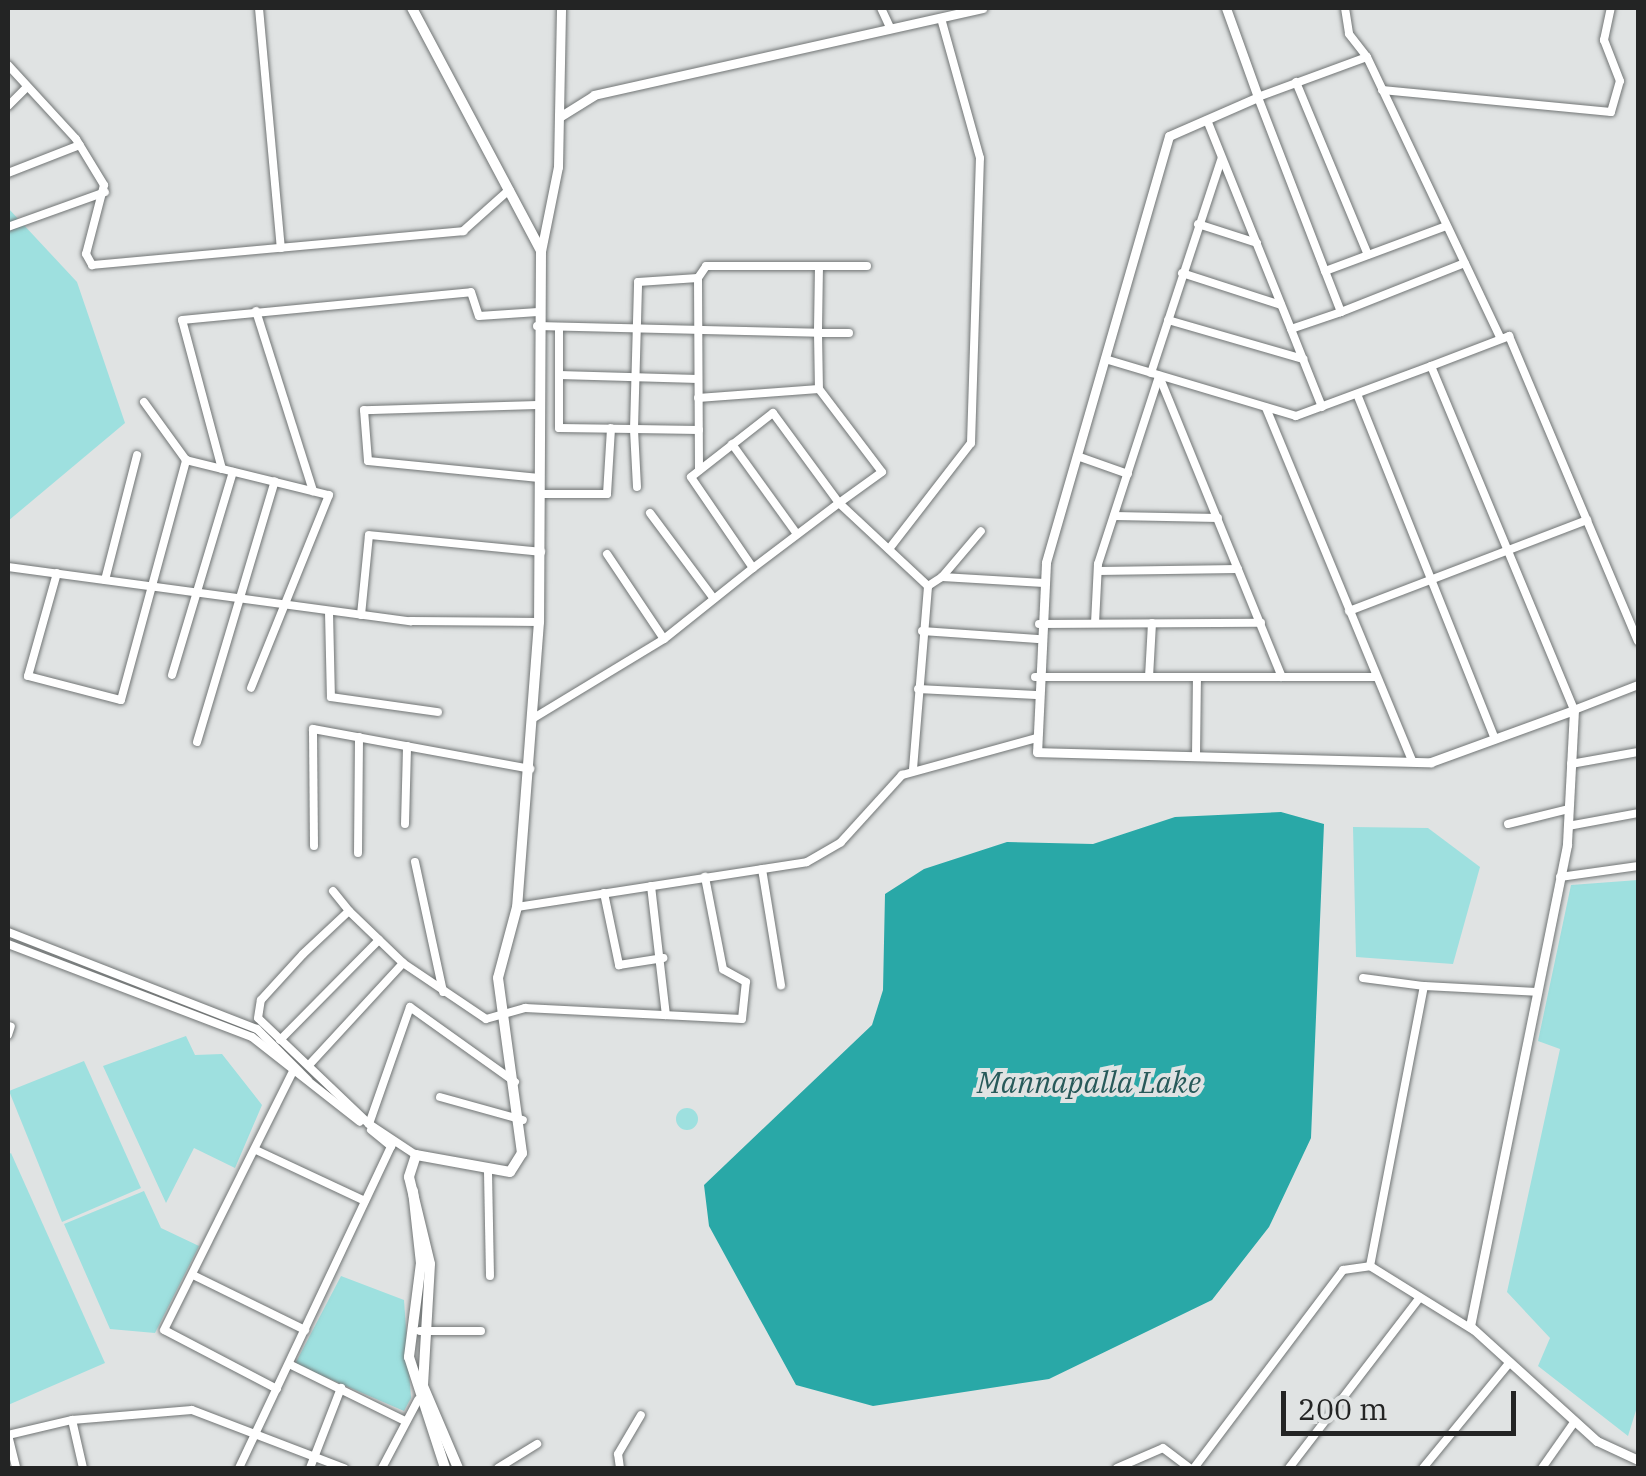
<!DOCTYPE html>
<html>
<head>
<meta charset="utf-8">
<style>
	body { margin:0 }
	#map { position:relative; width:1646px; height:1476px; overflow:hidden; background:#e0e3e3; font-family:"IBM Plex Serif",serif }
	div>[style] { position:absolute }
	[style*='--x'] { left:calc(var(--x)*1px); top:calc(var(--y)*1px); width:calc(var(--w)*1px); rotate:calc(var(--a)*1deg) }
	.green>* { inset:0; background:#9ee0df }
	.round { border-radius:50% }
	.water>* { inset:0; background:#29a8a7 }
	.roads { filter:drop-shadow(0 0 2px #717575) drop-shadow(0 0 2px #717575) }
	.minor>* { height:8px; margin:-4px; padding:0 4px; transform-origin:4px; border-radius:4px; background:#fff }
	.tertiary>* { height:9px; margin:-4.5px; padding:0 4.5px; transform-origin:4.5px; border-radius:4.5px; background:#fff }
	.secondary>* { height:10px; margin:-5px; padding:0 5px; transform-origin:5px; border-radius:5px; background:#fff }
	span { translate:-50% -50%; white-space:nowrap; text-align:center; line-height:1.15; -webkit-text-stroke:8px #e0e3e3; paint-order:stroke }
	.water-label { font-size:30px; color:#285a5a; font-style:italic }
	.frame { position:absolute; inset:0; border:10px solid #232424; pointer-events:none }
	.scale { position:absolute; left:1281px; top:1391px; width:235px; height:45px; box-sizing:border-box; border:5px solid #232424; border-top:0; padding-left:12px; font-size:30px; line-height:35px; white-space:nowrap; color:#232424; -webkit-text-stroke:8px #e0e3e3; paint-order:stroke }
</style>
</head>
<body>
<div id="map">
	<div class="green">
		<div style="clip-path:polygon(8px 208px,77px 282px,125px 423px,8px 521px)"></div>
		<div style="clip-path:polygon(1353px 827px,1428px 828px,1480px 867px,1453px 964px,1356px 957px)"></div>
		<div style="clip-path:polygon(1638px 880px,1638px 1404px,1628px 1436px,1538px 1366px,1550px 1338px,1507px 1292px,1560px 1049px,1538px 1041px,1571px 885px)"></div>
		<div style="clip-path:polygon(186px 1036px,195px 1055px,222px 1054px,262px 1105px,235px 1168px,194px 1148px,166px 1203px,103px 1066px)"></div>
		<div style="clip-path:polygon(84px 1061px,141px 1188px,62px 1222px,9px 1091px)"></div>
		<div class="round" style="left:676px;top:1108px;width:22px;height:22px"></div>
		<div style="clip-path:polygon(11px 1153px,105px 1363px,8px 1405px,8px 1155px)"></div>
		<div style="clip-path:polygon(144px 1191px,161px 1228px,199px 1246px,155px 1333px,110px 1329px,64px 1224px)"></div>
		<div style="clip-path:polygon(341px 1276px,404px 1300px,411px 1398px,404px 1411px,295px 1364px)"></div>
	</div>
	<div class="water">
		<div style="clip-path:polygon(1281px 812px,1324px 824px,1311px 1138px,1269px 1227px,1212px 1300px,1049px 1379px,873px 1406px,796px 1385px,709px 1226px,704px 1185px,872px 1025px,883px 990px,885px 894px,924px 869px,1007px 842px,1093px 844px,1175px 817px)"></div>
	</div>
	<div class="roads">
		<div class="minor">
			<div style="--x:259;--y:8;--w:241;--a:84.8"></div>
			<div style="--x:881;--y:8;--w:23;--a:65"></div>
			<div style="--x:1345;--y:8;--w:26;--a:81"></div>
			<div style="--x:1349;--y:34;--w:29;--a:52"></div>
			<div style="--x:8;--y:65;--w:100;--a:47.4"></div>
			<div style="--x:76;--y:139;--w:54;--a:58.7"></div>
			<div style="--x:104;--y:185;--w:71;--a:104.6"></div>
			<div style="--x:86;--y:254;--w:13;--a:61"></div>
			<div style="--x:92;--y:265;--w:373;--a:-5.2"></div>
			<div style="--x:463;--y:231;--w:62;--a:-41.7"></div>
			<div style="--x:1296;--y:82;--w:187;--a:67.4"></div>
			<div style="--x:1382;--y:90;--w:230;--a:5.5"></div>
			<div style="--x:1611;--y:112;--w:32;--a:-74"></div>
			<div style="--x:1620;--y:81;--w:44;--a:-111.3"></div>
			<div style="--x:1604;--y:40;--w:33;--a:-78"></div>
			<div style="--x:8;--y:106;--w:27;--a:-45"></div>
			<div style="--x:1207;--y:120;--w:225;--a:68.1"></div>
			<div style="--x:8;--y:173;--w:77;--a:-21.3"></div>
			<div style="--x:1198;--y:224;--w:62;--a:17.9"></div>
			<div style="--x:8;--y:227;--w:103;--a:-19.8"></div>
			<div style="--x:819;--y:266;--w:67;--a:90.9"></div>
			<div style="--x:818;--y:333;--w:31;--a:0"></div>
			<div style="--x:1325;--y:271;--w:186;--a:-111.1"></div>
			<div style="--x:1258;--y:97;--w:116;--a:-20.2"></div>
			<div style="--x:1367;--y:57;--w:310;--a:64.6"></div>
			<div style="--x:1182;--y:273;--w:104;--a:17.9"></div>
			<div style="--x:698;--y:278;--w:14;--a:-56"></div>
			<div style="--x:706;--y:266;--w:161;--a:0"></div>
			<div style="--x:256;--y:311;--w:189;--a:72.4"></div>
			<div style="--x:1341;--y:312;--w:133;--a:-21.6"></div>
			<div style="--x:1168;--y:320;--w:141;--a:16.1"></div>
			<div style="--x:537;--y:326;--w:281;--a:1.4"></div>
			<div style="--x:818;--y:333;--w:56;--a:89"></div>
			<div style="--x:819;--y:389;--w:104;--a:52.8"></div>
			<div style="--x:882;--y:472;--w:53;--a:144.2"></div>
			<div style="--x:839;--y:503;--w:122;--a:43"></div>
			<div style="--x:559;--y:327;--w:101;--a:90"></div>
			<div style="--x:559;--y:428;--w:75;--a:0.8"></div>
			<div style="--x:634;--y:429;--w:147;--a:-88.4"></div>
			<div style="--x:638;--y:282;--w:60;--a:-3.8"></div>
			<div style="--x:698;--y:278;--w:192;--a:89.7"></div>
			<div style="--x:1105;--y:359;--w:199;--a:16.6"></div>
			<div style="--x:1296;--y:416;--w:144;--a:-20.3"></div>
			<div style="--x:1431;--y:366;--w:373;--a:67.4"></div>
			<div style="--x:1574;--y:710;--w:69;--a:-21.3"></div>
			<div style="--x:1431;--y:366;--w:84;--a:-21"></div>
			<div style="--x:1509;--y:336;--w:331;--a:67.1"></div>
			<div style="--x:1151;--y:373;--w:224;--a:-71.8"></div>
			<div style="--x:559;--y:375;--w:139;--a:1.6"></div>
			<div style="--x:1159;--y:376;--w:325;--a:67.8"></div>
			<div style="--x:1357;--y:394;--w:372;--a:68.2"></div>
			<div style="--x:698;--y:398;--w:121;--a:-4.3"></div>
			<div style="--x:144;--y:402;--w:72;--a:54.1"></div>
			<div style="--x:537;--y:405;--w:173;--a:178.3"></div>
			<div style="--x:364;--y:410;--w:51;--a:85.5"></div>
			<div style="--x:368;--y:461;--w:172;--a:5.7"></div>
			<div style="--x:1322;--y:407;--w:84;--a:-111.7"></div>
			<div style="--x:1291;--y:329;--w:53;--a:-18.8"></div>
			<div style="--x:1341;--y:312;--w:44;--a:-111.3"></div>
			<div style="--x:1325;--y:271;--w:129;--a:-20.4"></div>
			<div style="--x:1266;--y:408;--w:382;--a:67.5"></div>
			<div style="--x:732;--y:444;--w:111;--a:54.2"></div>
			<div style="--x:1077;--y:456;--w:54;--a:19.4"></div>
			<div style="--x:222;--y:469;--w:154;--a:-105"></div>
			<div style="--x:182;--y:320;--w:290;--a:-5.5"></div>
			<div style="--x:471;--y:292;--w:25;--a:72"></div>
			<div style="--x:479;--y:316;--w:59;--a:-3.9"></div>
			<div style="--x:637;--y:487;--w:58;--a:-93"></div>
			<div style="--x:634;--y:429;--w:65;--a:0.9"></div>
			<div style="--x:539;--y:494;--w:68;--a:0"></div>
			<div style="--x:607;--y:494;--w:66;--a:-86.5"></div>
			<div style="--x:650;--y:513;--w:107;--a:53.3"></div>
			<div style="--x:1114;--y:516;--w:104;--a:1.1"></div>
			<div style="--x:889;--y:549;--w:134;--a:-52.3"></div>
			<div style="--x:971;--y:443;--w:285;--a:-88.2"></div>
			<div style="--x:980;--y:158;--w:145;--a:-105.6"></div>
			<div style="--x:607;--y:554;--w:102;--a:56.2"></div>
			<div style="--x:8;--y:567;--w:406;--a:7.7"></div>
			<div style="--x:410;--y:621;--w:129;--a:0.4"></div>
			<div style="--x:1098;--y:571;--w:140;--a:-0.8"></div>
			<div style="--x:57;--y:573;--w:107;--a:105.7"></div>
			<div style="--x:28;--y:676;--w:96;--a:14.5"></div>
			<div style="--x:121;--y:700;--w:249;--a:-74.8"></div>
			<div style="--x:186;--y:460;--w:147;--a:13.8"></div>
			<div style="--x:329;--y:495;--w:208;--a:112"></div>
			<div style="--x:942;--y:577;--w:60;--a:-49.7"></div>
			<div style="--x:105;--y:580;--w:129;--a:-75.6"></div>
			<div style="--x:1349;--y:611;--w:255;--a:-20.9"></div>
			<div style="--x:329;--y:612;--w:85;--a:88.7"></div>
			<div style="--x:331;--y:697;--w:108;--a:8"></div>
			<div style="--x:361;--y:615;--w:80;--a:-84.3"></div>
			<div style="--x:369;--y:535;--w:173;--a:5.6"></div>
			<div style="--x:1095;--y:623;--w:59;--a:-87.1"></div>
			<div style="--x:1098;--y:564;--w:198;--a:-72"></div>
			<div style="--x:1039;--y:624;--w:222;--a:-0.3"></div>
			<div style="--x:922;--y:631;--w:116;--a:3.9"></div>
			<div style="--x:172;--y:675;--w:212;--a:-73.3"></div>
			<div style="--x:1035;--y:677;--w:340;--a:0"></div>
			<div style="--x:1149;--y:677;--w:54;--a:-86.8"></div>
			<div style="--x:918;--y:689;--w:118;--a:2.9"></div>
			<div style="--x:532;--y:719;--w:154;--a:-31.2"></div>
			<div style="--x:664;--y:639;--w:114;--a:-38.6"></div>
			<div style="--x:753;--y:568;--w:110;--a:-124.3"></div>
			<div style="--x:691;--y:477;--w:104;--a:-38"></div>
			<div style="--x:773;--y:413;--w:112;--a:53.7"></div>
			<div style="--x:839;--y:503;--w:108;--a:142.9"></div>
			<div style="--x:197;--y:742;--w:272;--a:-73.4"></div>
			<div style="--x:1196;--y:756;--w:79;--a:-89.3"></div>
			<div style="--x:1571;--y:764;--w:68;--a:-10.2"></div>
			<div style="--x:913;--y:769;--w:184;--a:-85.3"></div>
			<div style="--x:928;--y:586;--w:17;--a:-33"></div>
			<div style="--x:942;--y:577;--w:102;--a:3.4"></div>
			<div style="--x:405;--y:824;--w:78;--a:-88.5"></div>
			<div style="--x:1508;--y:824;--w:63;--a:-13.8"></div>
			<div style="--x:1568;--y:826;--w:71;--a:-10.5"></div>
			<div style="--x:314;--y:846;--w:117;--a:-90.5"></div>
			<div style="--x:313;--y:729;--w:221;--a:10.4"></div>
			<div style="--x:358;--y:853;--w:116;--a:-89.5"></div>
			<div style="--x:415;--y:862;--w:133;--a:77.8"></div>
			<div style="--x:762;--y:869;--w:118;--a:80.7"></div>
			<div style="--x:1560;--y:877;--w:79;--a:-8"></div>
			<div style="--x:651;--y:886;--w:130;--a:83.4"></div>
			<div style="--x:333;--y:891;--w:26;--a:51"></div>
			<div style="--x:604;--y:893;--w:74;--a:78.2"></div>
			<div style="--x:619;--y:965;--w:45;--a:-9"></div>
			<div style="--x:517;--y:907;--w:293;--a:-8.8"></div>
			<div style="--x:807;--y:862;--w:39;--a:-30"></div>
			<div style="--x:841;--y:842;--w:91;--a:-47.7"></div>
			<div style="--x:902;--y:775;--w:139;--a:-15.4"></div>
			<div style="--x:8;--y:932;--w:267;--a:21.3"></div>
			<div style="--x:257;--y:1029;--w:72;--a:45"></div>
			<div style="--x:8;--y:944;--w:261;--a:20.9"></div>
			<div style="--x:252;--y:1037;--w:137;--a:38.2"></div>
			<div style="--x:1363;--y:978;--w:62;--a:7.5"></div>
			<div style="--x:8;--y:1035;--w:9;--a:-72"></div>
			<div style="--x:280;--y:1040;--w:141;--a:-45.3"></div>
			<div style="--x:309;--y:1065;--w:139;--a:-47.3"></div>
			<div style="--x:440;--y:1097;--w:86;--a:15.5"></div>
			<div style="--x:369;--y:1124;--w:124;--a:-70.7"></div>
			<div style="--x:410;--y:1007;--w:129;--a:35.5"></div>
			<div style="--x:371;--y:1130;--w:26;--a:39"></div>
			<div style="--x:256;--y:1150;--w:120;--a:25.1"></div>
			<div style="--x:416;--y:1155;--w:56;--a:-146.6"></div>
			<div style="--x:369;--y:1124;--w:153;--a:-136.3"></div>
			<div style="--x:258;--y:1018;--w:18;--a:-81"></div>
			<div style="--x:261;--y:1000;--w:62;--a:-47.6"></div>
			<div style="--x:303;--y:954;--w:63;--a:-43.1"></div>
			<div style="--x:349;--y:911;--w:75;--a:43.9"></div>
			<div style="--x:403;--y:963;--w:100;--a:34"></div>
			<div style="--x:486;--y:1019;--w:41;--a:-15.8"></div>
			<div style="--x:525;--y:1008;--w:217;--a:2.9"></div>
			<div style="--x:742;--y:1019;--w:37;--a:-84"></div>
			<div style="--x:746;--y:982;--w:26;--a:-151"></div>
			<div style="--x:723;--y:969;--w:94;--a:-101.1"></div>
			<div style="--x:488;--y:1172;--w:104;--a:88.9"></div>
			<div style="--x:1370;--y:1266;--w:285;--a:-79.1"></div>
			<div style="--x:1424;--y:986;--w:113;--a:3"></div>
			<div style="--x:193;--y:1275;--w:125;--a:26.2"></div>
			<div style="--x:420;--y:1331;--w:61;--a:0"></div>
			<div style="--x:289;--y:1364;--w:129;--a:26.2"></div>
			<div style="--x:277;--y:1389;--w:127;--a:-152.4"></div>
			<div style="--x:164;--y:1330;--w:287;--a:-63.5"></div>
			<div style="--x:8;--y:1435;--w:66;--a:-13.2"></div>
			<div style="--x:8;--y:1435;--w:34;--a:76"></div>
			<div style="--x:83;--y:1468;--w:49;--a:-102.9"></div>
			<div style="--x:72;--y:1420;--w:120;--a:-4.8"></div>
			<div style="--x:192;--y:1410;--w:163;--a:20.9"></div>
			<div style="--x:239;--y:1468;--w:358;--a:-64.7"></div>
			<div style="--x:310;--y:1468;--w:86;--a:-68.8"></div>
			<div style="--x:382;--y:1468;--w:77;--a:-62.1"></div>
			<div style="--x:498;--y:1468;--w:46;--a:-31.6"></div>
			<div style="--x:620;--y:1468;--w:14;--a:-98"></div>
			<div style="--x:618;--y:1454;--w:45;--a:-59.5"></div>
			<div style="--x:1117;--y:1468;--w:50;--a:-23.5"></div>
			<div style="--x:1163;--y:1448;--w:34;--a:37"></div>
			<div style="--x:1194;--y:1468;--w:248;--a:-53"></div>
			<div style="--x:1343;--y:1270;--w:27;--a:-8"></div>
			<div style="--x:1370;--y:1266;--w:123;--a:31.8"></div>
			<div style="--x:1289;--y:1468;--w:215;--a:-52.5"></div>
			<div style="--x:1423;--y:1468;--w:137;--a:-50.6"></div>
			<div style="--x:1542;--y:1468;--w:57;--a:-54.9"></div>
		</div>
		<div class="tertiary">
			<div style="--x:1226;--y:8;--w:95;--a:70.2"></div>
			<div style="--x:1258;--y:97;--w:97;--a:156.3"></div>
			<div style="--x:1169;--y:136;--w:444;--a:106.1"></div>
			<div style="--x:1046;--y:563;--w:189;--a:92.7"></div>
			<div style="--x:1037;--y:752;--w:394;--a:1.5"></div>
			<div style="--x:1431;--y:762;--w:152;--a:-20"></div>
			<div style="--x:1574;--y:710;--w:135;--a:93"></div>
			<div style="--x:1567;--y:845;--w:491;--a:101.4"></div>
			<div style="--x:1470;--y:1326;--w:171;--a:42.2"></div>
			<div style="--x:1597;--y:1441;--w:45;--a:24.9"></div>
			<div style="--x:561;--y:116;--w:39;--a:-32"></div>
			<div style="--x:594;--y:95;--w:398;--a:-12.6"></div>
			<div style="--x:541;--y:251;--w:86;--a:-78.6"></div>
			<div style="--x:558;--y:167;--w:159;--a:-88.9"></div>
		</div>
		<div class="secondary">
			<div style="--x:412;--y:8;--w:275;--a:62"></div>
			<div style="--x:541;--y:251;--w:371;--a:90.3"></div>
			<div style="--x:539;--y:622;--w:286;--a:94.4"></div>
			<div style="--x:517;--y:907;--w:73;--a:105"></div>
			<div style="--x:498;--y:978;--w:177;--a:82.2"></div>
			<div style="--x:522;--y:1153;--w:22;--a:122"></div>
			<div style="--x:510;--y:1172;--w:96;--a:-169.7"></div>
			<div style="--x:416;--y:1155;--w:23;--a:108"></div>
			<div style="--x:409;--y:1177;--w:89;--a:76.4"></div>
			<div style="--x:430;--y:1264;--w:122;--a:93.3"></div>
			<div style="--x:423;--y:1386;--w:89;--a:66.9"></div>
			<div style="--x:413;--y:1191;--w:72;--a:83.7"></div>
			<div style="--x:421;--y:1263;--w:95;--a:97.3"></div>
			<div style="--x:409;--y:1357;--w:117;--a:72"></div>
		</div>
	</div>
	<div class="water-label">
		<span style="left:1089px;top:1082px">Mannapalla Lake</span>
	</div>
	<div class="frame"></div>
	<div class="scale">200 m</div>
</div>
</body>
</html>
